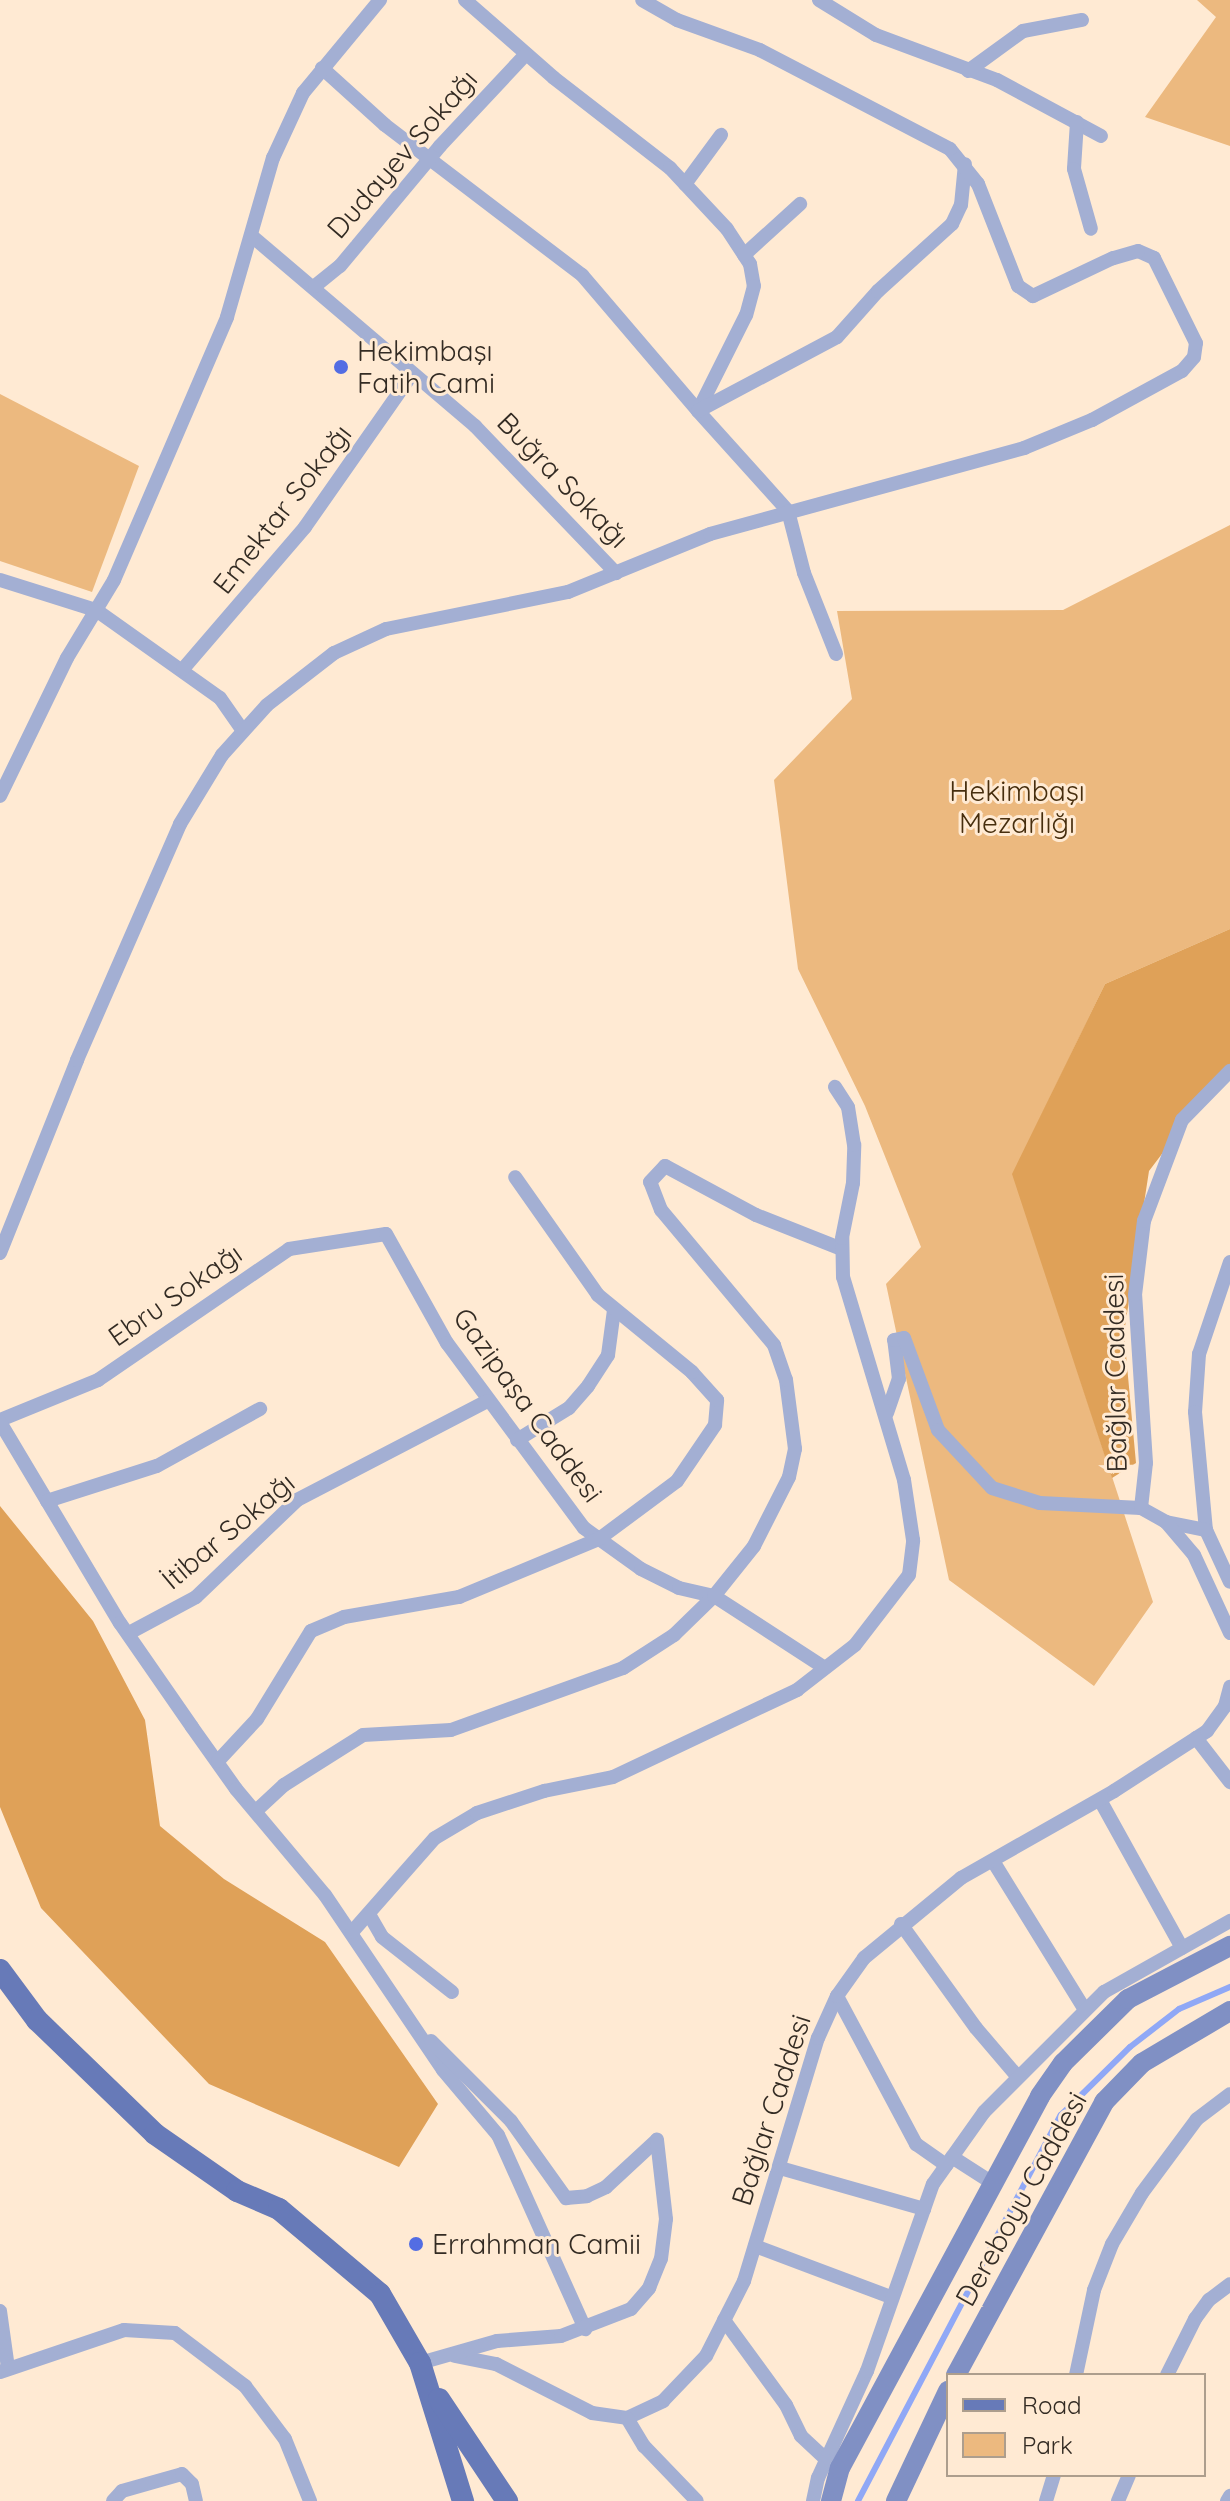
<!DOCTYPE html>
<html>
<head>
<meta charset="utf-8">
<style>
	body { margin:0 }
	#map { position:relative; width:1230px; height:2501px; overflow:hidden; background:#ffead3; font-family:Quicksand,sans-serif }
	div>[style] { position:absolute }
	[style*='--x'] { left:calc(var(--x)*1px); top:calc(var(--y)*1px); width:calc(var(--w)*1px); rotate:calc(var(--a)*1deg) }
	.green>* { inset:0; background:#ecb97f }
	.forest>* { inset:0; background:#dfa158 }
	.stream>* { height:6px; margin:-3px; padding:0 3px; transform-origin:3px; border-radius:3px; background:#90a8f6 }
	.minor>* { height:14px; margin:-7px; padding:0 7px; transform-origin:7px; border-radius:7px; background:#a3afd3 }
	.secondary>* { height:20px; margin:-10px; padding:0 10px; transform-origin:10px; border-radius:10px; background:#8090c4 }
	.primary>* { height:22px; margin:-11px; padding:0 11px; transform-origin:11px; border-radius:11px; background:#677ab8 }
	.dots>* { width:22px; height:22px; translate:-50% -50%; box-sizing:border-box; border:4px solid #ffead3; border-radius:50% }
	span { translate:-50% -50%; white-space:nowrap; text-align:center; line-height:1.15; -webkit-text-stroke:6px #ffead3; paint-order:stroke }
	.street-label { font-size:28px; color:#332b23 }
	.poi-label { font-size:28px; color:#332b23 }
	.left { translate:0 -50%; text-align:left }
	.park-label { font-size:28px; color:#472e0e }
	.legend { position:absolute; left:946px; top:2373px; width:260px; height:104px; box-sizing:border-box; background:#ffead3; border:2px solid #ad9e8d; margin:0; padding:10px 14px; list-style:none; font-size:24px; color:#332b23 }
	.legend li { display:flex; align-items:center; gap:16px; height:40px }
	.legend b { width:40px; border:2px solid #ad9e8d }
</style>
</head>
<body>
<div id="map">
	<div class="green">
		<div style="clip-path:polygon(1197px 0,1230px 0,1230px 146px,1145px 117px,1216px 17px)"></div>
		<div style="clip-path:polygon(0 394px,139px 466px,92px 592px,0 561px)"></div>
		<div style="clip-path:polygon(1230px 525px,1230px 929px,1105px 984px,1013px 1174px,1153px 1602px,1094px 1686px,949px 1580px,886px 1284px,921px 1247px,865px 1106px,798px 969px,774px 780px,852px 699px,837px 611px,1063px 610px)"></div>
	</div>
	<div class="forest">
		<div style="clip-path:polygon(1230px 929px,1230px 1064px,1149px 1171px,1124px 1333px,1136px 1463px,1112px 1478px,1012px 1174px,1105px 984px)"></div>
		<div style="clip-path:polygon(0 1506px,93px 1621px,145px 1720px,160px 1826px,224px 1879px,325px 1942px,438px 2104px,399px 2167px,209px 2084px,41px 1908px,0 1807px)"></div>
	</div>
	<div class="stream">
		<div style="--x:858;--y:2501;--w:436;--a:-62.3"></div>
		<div style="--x:1061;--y:2115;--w:97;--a:-44.6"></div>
		<div style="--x:1130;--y:2047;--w:62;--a:-37.8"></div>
		<div style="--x:1179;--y:2009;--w:56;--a:-23.3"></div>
	</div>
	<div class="minor">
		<div style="--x:465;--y:0;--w:118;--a:41.2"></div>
		<div style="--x:554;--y:78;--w:147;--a:37.8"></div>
		<div style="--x:670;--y:168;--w:83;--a:46.9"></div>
		<div style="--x:727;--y:229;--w:42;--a:56.7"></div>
		<div style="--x:750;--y:264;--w:22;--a:80"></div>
		<div style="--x:754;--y:286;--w:30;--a:105"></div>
		<div style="--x:746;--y:315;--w:107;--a:116.6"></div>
		<div style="--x:698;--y:411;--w:135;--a:48"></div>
		<div style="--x:788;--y:511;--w:64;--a:75.5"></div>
		<div style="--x:804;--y:573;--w:87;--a:68.4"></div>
		<div style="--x:819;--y:0;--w:67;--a:31.6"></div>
		<div style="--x:876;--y:35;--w:129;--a:20.4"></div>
		<div style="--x:997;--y:80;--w:118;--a:28.3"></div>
		<div style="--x:322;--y:68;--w:85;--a:42.1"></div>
		<div style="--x:385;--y:125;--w:248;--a:37.3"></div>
		<div style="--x:582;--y:275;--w:179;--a:49.5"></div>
		<div style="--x:698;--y:411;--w:157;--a:-28"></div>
		<div style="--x:837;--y:337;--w:62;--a:-48.3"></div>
		<div style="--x:878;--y:291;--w:100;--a:-42.2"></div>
		<div style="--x:952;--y:224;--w:21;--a:-65"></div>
		<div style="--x:961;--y:205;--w:41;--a:-84.4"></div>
		<div style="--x:968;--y:71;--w:68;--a:-36"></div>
		<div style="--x:1023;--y:31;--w:60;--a:-10.6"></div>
		<div style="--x:1077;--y:122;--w:47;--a:93.7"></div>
		<div style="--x:1074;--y:169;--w:62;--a:74.2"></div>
		<div style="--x:685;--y:184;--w:61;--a:-53.7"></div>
		<div style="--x:253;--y:237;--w:292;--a:40.4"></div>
		<div style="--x:475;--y:426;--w:204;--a:46.2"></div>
		<div style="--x:744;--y:255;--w:76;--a:-42.3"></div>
		<div style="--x:315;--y:286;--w:32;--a:-39"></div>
		<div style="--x:340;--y:266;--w:156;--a:-50.2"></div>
		<div style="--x:440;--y:146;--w:126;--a:-46.9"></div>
		<div style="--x:0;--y:580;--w:101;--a:17.4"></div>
		<div style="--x:96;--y:610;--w:152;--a:35.4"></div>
		<div style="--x:220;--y:698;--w:40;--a:55.1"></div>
		<div style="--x:183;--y:669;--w:187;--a:-49.3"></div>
		<div style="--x:305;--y:527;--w:187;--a:-55"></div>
		<div style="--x:0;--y:796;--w:153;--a:-64.1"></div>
		<div style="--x:67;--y:658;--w:91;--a:-58.9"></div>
		<div style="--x:114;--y:580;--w:286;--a:-66.7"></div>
		<div style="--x:227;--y:317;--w:166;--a:-73.9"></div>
		<div style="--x:273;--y:158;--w:72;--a:-65.2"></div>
		<div style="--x:303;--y:93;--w:121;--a:-50.4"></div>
		<div style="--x:0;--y:1253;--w:208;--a:-68.2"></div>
		<div style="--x:77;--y:1060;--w:257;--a:-66.4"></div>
		<div style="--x:180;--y:824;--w:81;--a:-58.7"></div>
		<div style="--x:222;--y:755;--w:67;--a:-48"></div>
		<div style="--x:267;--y:705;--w:85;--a:-37.8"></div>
		<div style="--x:334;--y:653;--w:57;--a:-24.8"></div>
		<div style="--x:386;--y:629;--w:186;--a:-11.5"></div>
		<div style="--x:568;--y:592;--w:153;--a:-22.2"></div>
		<div style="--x:710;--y:534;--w:326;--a:-15.3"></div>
		<div style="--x:1024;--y:448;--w:74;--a:-22.4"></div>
		<div style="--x:1092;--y:420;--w:102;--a:-28.6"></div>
		<div style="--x:1182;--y:371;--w:18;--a:-49"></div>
		<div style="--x:1194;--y:357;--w:14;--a:-82"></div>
		<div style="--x:1196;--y:343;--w:95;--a:-116.3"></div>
		<div style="--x:1154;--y:258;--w:17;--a:-156"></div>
		<div style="--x:1138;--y:251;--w:26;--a:164"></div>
		<div style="--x:1113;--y:258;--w:89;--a:154.6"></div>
		<div style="--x:1033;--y:296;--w:18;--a:-146"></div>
		<div style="--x:1018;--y:286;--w:110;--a:-111.4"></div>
		<div style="--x:978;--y:184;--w:45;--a:-128.7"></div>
		<div style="--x:950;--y:149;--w:214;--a:-152.5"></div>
		<div style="--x:760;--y:50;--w:88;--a:-160.1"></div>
		<div style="--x:677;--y:20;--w:40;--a:-150.3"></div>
		<div style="--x:1230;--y:1262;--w:97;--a:108.6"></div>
		<div style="--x:1199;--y:1354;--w:58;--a:93.9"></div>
		<div style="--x:1195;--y:1412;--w:119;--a:84.7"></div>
		<div style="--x:1206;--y:1530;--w:57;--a:65.2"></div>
		<div style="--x:887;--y:1413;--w:36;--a:-71"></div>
		<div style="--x:899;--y:1379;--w:39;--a:-97"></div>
		<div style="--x:894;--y:1340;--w:10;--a:-11"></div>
		<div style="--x:904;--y:1338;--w:98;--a:69.7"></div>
		<div style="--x:938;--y:1430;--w:79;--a:47"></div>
		<div style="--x:992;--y:1488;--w:50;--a:17.4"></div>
		<div style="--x:1040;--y:1503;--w:101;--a:2.8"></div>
		<div style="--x:1141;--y:1508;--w:29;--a:29"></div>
		<div style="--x:1166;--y:1522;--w:41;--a:11.3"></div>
		<div style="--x:0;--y:1420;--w:106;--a:-22.2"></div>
		<div style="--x:98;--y:1380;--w:232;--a:-34.4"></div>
		<div style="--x:289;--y:1249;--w:98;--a:-8.8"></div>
		<div style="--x:386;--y:1234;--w:125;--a:60.8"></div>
		<div style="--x:447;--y:1343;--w:230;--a:53.5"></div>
		<div style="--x:584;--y:1528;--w:70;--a:35.7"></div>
		<div style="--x:641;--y:1569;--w:42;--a:26.6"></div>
		<div style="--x:679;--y:1588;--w:36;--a:13"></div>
		<div style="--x:714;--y:1596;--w:132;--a:33"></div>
		<div style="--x:0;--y:1422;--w:234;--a:59.2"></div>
		<div style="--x:120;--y:1623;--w:126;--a:55.3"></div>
		<div style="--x:192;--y:1727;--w:76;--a:54.6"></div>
		<div style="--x:236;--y:1789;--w:138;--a:50"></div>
		<div style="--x:325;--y:1895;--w:211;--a:56"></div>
		<div style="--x:443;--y:2070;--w:85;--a:49.8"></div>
		<div style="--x:498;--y:2135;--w:213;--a:65.8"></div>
		<div style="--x:517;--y:1440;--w:61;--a:-31.6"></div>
		<div style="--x:569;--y:1408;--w:29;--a:-49"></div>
		<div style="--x:588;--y:1386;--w:37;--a:-57"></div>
		<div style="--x:608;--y:1355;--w:45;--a:-82.4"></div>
		<div style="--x:47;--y:1501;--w:115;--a:-17.7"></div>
		<div style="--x:157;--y:1466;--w:118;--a:-29"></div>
		<div style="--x:1141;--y:1508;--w:45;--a:-83.7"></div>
		<div style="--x:1146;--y:1463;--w:168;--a:-93.7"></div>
		<div style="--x:1135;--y:1295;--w:75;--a:-83.1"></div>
		<div style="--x:1144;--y:1221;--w:108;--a:-69.4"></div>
		<div style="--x:1182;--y:1120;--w:69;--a:-45.6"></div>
		<div style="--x:1166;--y:1522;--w:43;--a:49.7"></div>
		<div style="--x:1194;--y:1555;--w:86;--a:65.2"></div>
		<div style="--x:129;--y:1633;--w:76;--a:-28.2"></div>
		<div style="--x:196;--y:1597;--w:140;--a:-43.8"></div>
		<div style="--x:297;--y:1500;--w:214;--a:-27.5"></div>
		<div style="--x:1196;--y:1738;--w:56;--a:52.3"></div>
		<div style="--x:218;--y:1761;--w:57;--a:-47.1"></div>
		<div style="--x:257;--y:1719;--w:103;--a:-58.5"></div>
		<div style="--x:311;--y:1631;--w:36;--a:-23"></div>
		<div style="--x:344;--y:1617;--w:117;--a:-9.9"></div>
		<div style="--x:459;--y:1597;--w:152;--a:-22.5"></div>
		<div style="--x:599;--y:1539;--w:97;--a:-36.6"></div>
		<div style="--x:677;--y:1481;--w:68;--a:-55.8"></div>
		<div style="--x:715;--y:1425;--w:25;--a:-85"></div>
		<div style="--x:717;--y:1400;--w:38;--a:-132"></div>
		<div style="--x:692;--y:1372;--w:122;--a:-140.7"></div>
		<div style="--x:598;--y:1295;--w:144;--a:-125.1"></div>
		<div style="--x:1100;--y:1800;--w:169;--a:61"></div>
		<div style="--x:256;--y:1811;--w:38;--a:-43"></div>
		<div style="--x:284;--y:1785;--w:93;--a:-32.3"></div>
		<div style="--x:363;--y:1735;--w:88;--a:-3.3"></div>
		<div style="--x:451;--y:1730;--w:183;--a:-19.8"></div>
		<div style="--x:623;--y:1668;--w:61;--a:-32.9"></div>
		<div style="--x:674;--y:1635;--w:56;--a:-44.3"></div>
		<div style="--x:714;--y:1596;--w:64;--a:-51.3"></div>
		<div style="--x:754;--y:1546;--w:77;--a:-63.1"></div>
		<div style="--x:789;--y:1477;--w:29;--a:-78"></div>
		<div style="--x:795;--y:1449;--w:70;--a:-97.4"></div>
		<div style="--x:786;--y:1380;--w:37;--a:-109"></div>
		<div style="--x:774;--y:1345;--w:176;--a:-129.9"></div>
		<div style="--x:661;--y:1210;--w:30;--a:-111"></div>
		<div style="--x:650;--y:1182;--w:22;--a:-47"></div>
		<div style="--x:665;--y:1166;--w:103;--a:28.3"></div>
		<div style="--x:756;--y:1215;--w:92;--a:21.6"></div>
		<div style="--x:993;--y:1861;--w:175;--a:58.3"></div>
		<div style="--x:370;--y:1916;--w:24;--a:60"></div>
		<div style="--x:382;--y:1937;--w:89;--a:38.2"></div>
		<div style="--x:901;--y:1924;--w:128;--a:54.2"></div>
		<div style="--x:976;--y:2028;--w:63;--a:49.5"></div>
		<div style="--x:352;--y:1932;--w:125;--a:-48.6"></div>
		<div style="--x:435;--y:1838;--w:49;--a:-30.8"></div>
		<div style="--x:477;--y:1813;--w:71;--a:-18.2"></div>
		<div style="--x:544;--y:1791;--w:70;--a:-11.5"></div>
		<div style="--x:613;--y:1777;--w:204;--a:-25.3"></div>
		<div style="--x:797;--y:1690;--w:73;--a:-37.8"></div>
		<div style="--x:855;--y:1645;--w:88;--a:-52.4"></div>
		<div style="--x:909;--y:1575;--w:35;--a:-83"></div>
		<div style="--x:913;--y:1540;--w:61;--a:-98.5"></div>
		<div style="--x:904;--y:1480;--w:212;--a:-106.7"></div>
		<div style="--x:843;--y:1277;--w:39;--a:-91"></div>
		<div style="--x:842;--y:1238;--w:56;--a:-78.7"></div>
		<div style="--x:853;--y:1183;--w:38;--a:-88"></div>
		<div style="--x:854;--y:1145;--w:38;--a:-99"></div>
		<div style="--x:848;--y:1107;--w:24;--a:-123"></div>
		<div style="--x:837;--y:1996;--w:168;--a:61.9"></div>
		<div style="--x:916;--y:2144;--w:37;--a:35"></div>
		<div style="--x:431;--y:2041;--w:113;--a:45"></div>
		<div style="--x:511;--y:2121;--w:95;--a:54.5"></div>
		<div style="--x:566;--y:2198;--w:21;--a:-5"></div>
		<div style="--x:587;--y:2196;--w:21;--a:-25"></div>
		<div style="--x:606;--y:2187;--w:69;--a:-42.7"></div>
		<div style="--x:952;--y:2157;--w:50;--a:32.7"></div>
		<div style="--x:780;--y:2168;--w:150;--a:15.9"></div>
		<div style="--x:755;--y:2246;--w:145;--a:20.6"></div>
		<div style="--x:0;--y:2311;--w:58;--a:82"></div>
		<div style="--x:724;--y:2320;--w:105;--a:53.9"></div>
		<div style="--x:786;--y:2405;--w:34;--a:64"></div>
		<div style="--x:801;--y:2436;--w:34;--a:43"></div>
		<div style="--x:455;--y:2356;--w:42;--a:11"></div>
		<div style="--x:496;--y:2364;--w:108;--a:27"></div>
		<div style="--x:592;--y:2413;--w:35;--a:8"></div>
		<div style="--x:627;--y:2418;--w:40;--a:-25"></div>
		<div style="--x:663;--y:2401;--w:62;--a:-46.3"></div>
		<div style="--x:706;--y:2356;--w:84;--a:-63.1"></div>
		<div style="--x:744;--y:2281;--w:254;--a:-73.1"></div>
		<div style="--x:818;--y:2038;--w:46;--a:-65.7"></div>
		<div style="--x:837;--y:1996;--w:47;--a:-54.6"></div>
		<div style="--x:864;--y:1958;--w:126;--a:-39.5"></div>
		<div style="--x:961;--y:1878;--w:176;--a:-29.6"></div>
		<div style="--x:1114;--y:1791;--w:111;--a:-32.8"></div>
		<div style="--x:1207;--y:1731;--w:31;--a:-54"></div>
		<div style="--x:1225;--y:1706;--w:20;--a:-75"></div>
		<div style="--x:420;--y:2363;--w:80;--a:-15.9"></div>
		<div style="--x:497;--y:2341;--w:64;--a:-4.5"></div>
		<div style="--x:561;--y:2336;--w:75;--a:-21.1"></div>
		<div style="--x:631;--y:2309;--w:28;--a:-49"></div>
		<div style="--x:649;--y:2288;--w:31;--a:-68"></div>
		<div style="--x:661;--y:2259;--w:40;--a:-82.9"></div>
		<div style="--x:666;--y:2219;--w:80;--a:-96.5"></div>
		<div style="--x:0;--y:2372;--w:131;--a:-18.7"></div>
		<div style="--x:124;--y:2330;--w:51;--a:3.4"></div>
		<div style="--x:175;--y:2333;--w:88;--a:37.1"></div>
		<div style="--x:245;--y:2386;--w:66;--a:53"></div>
		<div style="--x:285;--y:2439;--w:67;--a:68"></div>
		<div style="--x:1076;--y:2375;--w:87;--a:-78"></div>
		<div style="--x:1094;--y:2290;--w:49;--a:-68.6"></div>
		<div style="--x:1112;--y:2244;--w:59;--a:-59.5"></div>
		<div style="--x:1142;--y:2193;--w:92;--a:-53.4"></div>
		<div style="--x:1197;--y:2119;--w:41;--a:-37.1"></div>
		<div style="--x:1167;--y:2375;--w:63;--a:-63.4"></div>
		<div style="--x:1195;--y:2319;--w:24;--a:-54"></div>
		<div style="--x:1209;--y:2300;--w:26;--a:-37"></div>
		<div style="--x:627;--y:2418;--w:33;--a:59"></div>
		<div style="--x:644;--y:2446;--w:76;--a:46.1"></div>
		<div style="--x:113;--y:2501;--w:13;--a:-48"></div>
		<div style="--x:122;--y:2491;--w:62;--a:-15.8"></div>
		<div style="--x:182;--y:2474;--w:14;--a:45"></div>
		<div style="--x:192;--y:2484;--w:17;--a:77"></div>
		<div style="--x:813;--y:2501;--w:24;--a:-78"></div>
		<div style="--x:818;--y:2478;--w:118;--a:-65.4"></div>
		<div style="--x:867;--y:2371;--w:198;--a:-70.6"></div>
		<div style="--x:933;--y:2184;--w:88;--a:-54.7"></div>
		<div style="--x:984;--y:2112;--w:170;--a:-45"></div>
		<div style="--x:1104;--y:1992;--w:145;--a:-29.4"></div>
		<div style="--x:1046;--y:2501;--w:27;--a:-73"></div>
		<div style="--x:1118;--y:2501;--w:28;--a:-67"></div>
		<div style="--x:1227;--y:2501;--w:6;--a:-59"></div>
	</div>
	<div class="secondary">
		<div style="--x:956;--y:2375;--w:311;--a:-61.5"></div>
		<div style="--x:1104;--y:2102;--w:54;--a:-45.7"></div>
		<div style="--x:1142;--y:2063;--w:102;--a:-30.6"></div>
		<div style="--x:831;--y:2501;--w:34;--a:-75"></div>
		<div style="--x:840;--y:2468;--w:422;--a:-61.7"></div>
		<div style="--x:1040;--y:2096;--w:40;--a:-55.1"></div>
		<div style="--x:1063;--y:2063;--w:91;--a:-44.6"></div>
		<div style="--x:1128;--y:1999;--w:115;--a:-27.5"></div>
		<div style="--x:896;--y:2501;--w:122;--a:-64.7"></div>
	</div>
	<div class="primary">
		<div style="--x:0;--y:1970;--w:62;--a:53.5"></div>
		<div style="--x:37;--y:2020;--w:164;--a:44"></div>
		<div style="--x:155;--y:2134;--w:100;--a:34.8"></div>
		<div style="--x:237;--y:2191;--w:46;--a:23.2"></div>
		<div style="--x:279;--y:2209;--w:132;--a:40.1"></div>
		<div style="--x:380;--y:2294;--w:80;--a:59.9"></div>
		<div style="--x:420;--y:2363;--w:145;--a:72.7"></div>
		<div style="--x:439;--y:2399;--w:123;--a:56.3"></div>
	</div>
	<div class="dots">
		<div style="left:341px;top:367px;background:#536de3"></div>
		<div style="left:416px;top:2244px;background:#536de3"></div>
	</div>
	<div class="street-label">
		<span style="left:402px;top:154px;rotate:-49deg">Dudayev Sokağı</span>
		<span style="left:563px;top:480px;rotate:46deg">Buğra Sokağı</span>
		<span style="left:282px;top:509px;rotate:-52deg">Emektar Sokağı</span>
		<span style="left:175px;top:1295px;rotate:-35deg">Ebru Sokağı</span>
		<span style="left:1115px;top:1373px;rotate:-91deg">Bağlar Caddesi</span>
		<span style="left:528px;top:1405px;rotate:54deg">Gazipaşa Caddesi</span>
		<span style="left:228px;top:1531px;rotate:-40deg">İtibar Sokağı</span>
		<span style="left:771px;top:2110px;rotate:-72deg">Bağlar Caddesi</span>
		<span style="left:1021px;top:2199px;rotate:-61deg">Dereboyu Caddesi</span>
	</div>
	<div class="poi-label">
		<span class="left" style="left:357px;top:367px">Hekimbaşı<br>Fatih Cami</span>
		<span class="left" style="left:432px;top:2244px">Errahman Camii</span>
	</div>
	<div class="park-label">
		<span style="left:1017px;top:807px">Hekimbaşı<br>Mezarlığı</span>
	</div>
	<ul class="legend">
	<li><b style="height:10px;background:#677ab8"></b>Road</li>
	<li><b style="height:22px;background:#ecb97f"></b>Park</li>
	</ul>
</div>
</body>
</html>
